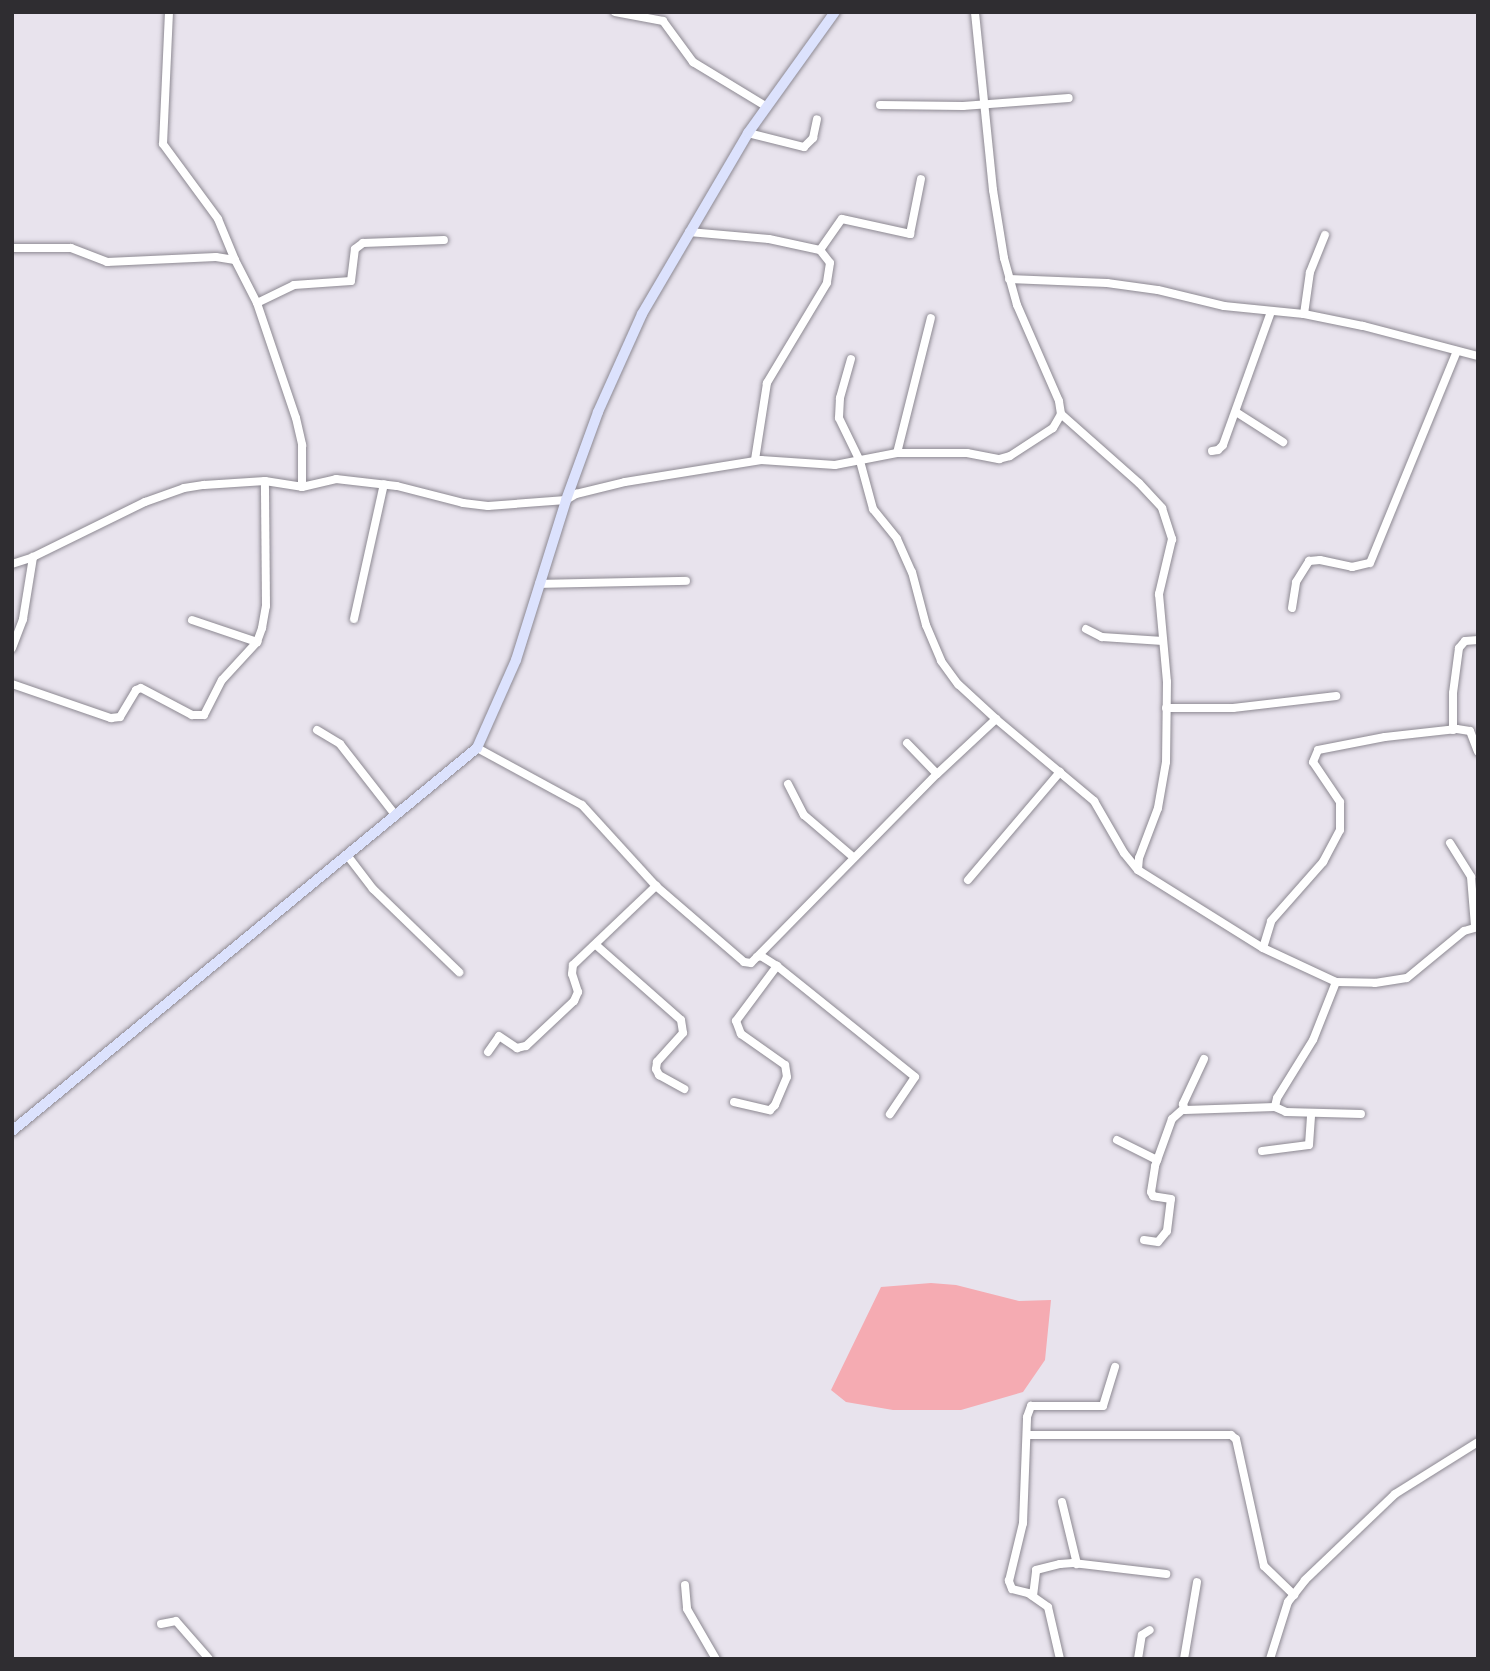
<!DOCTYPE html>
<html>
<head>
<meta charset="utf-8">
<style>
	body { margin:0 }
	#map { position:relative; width:1490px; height:1671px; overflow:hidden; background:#e8e3ed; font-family:"Open Sans",sans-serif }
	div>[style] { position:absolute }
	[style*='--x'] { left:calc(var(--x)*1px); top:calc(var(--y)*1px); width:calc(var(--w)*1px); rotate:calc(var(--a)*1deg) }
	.green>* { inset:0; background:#f5abb2 }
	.roads { filter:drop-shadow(0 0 2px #8d8992) drop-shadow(0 0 2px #8d8992) }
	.street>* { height:8px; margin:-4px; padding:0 4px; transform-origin:4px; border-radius:4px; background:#fff }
	.secondary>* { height:10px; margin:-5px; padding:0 5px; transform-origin:5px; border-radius:5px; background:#dce2fd }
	span { translate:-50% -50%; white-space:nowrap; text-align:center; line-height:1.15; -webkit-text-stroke:7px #e8e3ed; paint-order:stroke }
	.frame { position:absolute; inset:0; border:14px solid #2f2d31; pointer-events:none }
</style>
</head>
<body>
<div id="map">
	<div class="green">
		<div style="clip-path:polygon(931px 1283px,956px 1285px,1019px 1301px,1051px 1300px,1045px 1360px,1023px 1392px,961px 1410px,893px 1410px,846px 1402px,831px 1390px,881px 1287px)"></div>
	</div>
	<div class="roads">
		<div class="street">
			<div style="--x:169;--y:12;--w:132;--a:92.6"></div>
			<div style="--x:163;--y:144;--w:93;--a:53.7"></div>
			<div style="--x:218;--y:219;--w:44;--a:67.5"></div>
			<div style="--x:235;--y:260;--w:48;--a:62.9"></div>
			<div style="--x:257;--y:303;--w:121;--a:71.3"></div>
			<div style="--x:296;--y:418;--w:28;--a:77"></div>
			<div style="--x:302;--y:445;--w:42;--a:90"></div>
			<div style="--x:615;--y:12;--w:49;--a:10.6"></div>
			<div style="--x:663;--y:21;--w:51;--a:53.8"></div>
			<div style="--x:693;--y:62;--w:87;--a:31.3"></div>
			<div style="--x:880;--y:105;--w:83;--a:0.7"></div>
			<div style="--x:963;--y:106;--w:106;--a:-4.3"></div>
			<div style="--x:748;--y:133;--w:58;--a:14"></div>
			<div style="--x:804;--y:147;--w:13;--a:-45"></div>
			<div style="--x:813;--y:138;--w:19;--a:-78"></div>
			<div style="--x:689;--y:232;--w:80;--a:5"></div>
			<div style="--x:769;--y:239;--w:52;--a:12.2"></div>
			<div style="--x:820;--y:250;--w:16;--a:52"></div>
			<div style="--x:830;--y:263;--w:20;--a:99"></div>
			<div style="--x:827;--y:283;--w:117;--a:121"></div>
			<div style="--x:767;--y:383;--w:78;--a:98.9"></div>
			<div style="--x:12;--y:248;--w:59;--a:0"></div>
			<div style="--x:71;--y:248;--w:39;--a:21"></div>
			<div style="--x:107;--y:262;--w:109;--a:-2.6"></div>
			<div style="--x:216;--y:257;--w:19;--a:9"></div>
			<div style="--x:820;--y:250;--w:38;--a:-55"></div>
			<div style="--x:842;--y:219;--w:70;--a:12.4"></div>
			<div style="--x:910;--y:234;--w:56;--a:-78.7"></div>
			<div style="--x:1009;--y:279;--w:98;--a:2.3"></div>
			<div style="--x:1107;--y:283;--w:51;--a:7.8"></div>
			<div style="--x:1158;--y:290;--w:68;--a:13.6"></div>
			<div style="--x:1224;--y:306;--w:80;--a:5.7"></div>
			<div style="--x:1304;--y:314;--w:60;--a:11.5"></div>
			<div style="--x:1363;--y:326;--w:119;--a:14.6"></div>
			<div style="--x:257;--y:303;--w:41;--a:-25.9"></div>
			<div style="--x:294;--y:285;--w:57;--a:-4"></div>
			<div style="--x:351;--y:281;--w:32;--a:-83"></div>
			<div style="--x:355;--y:249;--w:10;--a:-37"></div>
			<div style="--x:363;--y:243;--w:81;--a:-2.1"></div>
			<div style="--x:1304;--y:314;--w:42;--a:-81.9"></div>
			<div style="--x:1310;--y:272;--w:40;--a:-68"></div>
			<div style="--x:851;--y:359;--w:41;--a:105.8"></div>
			<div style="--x:840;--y:398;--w:20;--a:93"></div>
			<div style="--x:839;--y:418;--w:48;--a:64"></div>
			<div style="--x:860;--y:461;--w:50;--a:74.8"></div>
			<div style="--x:873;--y:509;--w:38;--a:51"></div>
			<div style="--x:897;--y:539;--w:36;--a:66"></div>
			<div style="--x:912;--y:572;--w:55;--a:75.2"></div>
			<div style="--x:926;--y:625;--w:39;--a:67"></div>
			<div style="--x:941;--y:661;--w:29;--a:54"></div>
			<div style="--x:958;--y:684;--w:52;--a:42.6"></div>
			<div style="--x:996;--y:719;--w:128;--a:39.9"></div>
			<div style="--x:1094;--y:801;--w:60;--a:60"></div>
			<div style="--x:1124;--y:853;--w:22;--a:51"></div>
			<div style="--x:1138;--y:870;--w:147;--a:32"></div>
			<div style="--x:1263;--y:948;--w:81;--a:25"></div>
			<div style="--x:1336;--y:982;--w:39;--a:1"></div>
			<div style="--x:1375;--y:983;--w:32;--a:-9"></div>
			<div style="--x:1407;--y:978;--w:74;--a:-39.5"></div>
			<div style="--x:1464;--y:931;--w:15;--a:-16"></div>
			<div style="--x:1236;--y:412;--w:56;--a:32.6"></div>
			<div style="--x:1061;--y:414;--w:104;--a:41.5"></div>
			<div style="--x:1139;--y:483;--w:34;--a:47"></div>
			<div style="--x:1162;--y:508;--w:33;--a:72"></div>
			<div style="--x:1172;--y:539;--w:57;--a:103.3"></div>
			<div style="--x:1159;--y:594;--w:88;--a:84.8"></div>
			<div style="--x:1167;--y:682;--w:80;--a:90.7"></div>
			<div style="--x:1166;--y:762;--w:47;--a:99.9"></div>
			<div style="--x:1158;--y:808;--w:53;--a:110.8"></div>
			<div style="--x:1139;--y:858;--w:12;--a:95"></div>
			<div style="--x:1212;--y:451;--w:6;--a:-9"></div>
			<div style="--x:1218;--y:450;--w:7;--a:-45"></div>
			<div style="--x:1223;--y:445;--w:141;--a:-70.2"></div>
			<div style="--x:897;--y:453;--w:139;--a:-75.9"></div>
			<div style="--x:12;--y:564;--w:22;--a:-18"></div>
			<div style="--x:33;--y:557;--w:125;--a:-26.2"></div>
			<div style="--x:145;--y:502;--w:41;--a:-19.7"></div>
			<div style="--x:184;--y:488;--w:20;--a:-9"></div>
			<div style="--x:204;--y:485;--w:61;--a:-3.8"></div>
			<div style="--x:265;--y:481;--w:37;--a:9"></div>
			<div style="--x:302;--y:487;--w:35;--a:-13"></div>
			<div style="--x:336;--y:479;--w:61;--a:6.5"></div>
			<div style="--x:397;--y:486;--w:68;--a:14.4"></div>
			<div style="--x:463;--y:503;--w:25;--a:7"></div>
			<div style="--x:488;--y:506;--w:78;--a:-4.4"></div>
			<div style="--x:566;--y:500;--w:12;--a:-31"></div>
			<div style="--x:576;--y:494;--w:50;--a:-13.8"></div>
			<div style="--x:625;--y:482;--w:138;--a:-9.2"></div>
			<div style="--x:761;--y:460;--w:74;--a:3.9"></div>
			<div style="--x:835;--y:465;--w:63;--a:-11"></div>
			<div style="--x:897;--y:453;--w:70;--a:0"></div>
			<div style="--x:967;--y:453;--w:33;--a:11"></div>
			<div style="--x:999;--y:459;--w:11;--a:-15"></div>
			<div style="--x:1010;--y:456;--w:51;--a:-33.1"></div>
			<div style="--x:1053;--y:428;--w:16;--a:-60"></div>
			<div style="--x:1061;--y:414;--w:13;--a:-99"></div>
			<div style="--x:1059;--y:401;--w:105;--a:-113.6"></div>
			<div style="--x:1017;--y:305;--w:49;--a:-105.5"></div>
			<div style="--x:1004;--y:258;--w:69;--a:-99.2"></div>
			<div style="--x:993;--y:190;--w:179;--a:-95.8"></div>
			<div style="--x:539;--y:584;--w:147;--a:-1.2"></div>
			<div style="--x:1292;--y:608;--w:26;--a:-81"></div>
			<div style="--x:1296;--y:582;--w:25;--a:-58"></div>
			<div style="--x:1309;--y:561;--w:11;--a:-5"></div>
			<div style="--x:1320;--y:560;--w:33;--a:12"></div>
			<div style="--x:1352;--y:567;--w:18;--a:-13"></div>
			<div style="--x:1370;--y:563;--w:229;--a:-67.7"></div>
			<div style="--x:354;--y:619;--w:138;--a:-77.5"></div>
			<div style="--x:192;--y:620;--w:69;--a:18.7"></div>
			<div style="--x:1086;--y:629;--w:18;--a:27"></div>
			<div style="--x:1102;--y:637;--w:61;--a:3.8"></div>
			<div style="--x:12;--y:648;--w:31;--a:-69"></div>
			<div style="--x:23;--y:619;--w:63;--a:-80.8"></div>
			<div style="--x:12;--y:684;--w:105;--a:19"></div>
			<div style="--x:111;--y:718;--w:9;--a:-6"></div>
			<div style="--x:120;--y:717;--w:31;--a:-59"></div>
			<div style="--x:136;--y:690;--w:5;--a:-22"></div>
			<div style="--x:141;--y:688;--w:58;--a:27.9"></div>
			<div style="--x:192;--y:715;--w:12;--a:0"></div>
			<div style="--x:204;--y:715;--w:39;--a:-63"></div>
			<div style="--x:222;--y:680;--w:52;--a:-47.4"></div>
			<div style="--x:257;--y:642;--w:15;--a:-70"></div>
			<div style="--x:262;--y:628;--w:22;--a:-80"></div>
			<div style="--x:266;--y:606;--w:125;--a:-90.5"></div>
			<div style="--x:1166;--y:708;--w:67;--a:0"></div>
			<div style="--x:1233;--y:708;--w:104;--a:-6.6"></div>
			<div style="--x:317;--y:730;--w:27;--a:31"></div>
			<div style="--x:340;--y:744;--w:91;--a:52.1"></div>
			<div style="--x:1453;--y:730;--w:37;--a:-90"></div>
			<div style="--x:1453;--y:693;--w:45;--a:-82.4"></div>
			<div style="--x:1459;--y:648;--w:9;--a:-49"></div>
			<div style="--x:1465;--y:641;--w:13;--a:-4"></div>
			<div style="--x:907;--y:743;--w:43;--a:45.9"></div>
			<div style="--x:477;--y:748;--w:119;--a:28.5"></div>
			<div style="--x:582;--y:805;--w:110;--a:47.6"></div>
			<div style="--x:656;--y:886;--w:116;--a:40.8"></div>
			<div style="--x:744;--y:962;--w:7;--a:8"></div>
			<div style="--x:751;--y:963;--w:265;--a:-45.5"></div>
			<div style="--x:937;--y:774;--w:81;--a:-43"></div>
			<div style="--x:788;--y:784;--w:35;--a:63"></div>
			<div style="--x:804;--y:815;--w:65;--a:40.6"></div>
			<div style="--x:1450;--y:843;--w:40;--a:58"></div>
			<div style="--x:1471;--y:877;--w:49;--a:85.3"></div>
			<div style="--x:347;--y:855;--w:43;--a:52.6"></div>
			<div style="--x:373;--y:889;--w:120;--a:44"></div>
			<div style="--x:968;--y:880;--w:142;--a:-49.6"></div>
			<div style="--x:596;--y:945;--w:113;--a:41.4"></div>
			<div style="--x:681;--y:1020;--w:13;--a:81"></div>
			<div style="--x:683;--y:1033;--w:39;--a:132"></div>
			<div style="--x:657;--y:1062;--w:7;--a:98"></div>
			<div style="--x:656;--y:1069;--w:7;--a:63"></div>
			<div style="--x:659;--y:1075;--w:29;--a:29"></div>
			<div style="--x:1263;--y:948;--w:28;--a:-73"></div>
			<div style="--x:1271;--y:921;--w:79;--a:-48.6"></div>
			<div style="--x:1323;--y:862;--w:36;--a:-62"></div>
			<div style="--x:1340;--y:830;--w:28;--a:-90"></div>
			<div style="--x:1340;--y:802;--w:48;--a:-124"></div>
			<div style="--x:1313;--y:762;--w:13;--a:-67"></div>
			<div style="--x:1318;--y:750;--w:68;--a:-11"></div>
			<div style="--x:1385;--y:737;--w:72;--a:-6.3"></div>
			<div style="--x:1457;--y:729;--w:13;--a:9"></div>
			<div style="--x:1470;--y:731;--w:22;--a:69"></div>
			<div style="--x:757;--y:957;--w:4;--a:-14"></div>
			<div style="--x:761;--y:956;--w:19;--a:32"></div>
			<div style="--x:777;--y:966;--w:177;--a:38.8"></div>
			<div style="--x:915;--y:1077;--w:45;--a:124"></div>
			<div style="--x:1336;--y:982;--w:62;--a:111.6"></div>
			<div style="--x:1313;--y:1040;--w:68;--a:121.8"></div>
			<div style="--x:1277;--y:1098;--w:9;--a:103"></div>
			<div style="--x:1275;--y:1107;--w:12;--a:24"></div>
			<div style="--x:1286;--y:1112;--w:75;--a:1.5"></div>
			<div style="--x:488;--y:1052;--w:19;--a:-55"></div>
			<div style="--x:499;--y:1036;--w:22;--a:34"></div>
			<div style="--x:517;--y:1048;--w:9;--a:-13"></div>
			<div style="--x:526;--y:1046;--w:66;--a:-43.2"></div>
			<div style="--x:574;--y:1001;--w:10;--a:-66"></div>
			<div style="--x:578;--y:992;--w:19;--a:-108"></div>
			<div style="--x:572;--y:974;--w:9;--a:-84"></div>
			<div style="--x:573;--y:965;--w:115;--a:-43.6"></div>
			<div style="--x:1204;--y:1059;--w:50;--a:115"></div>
			<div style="--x:1183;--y:1104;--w:6;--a:72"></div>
			<div style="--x:1185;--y:1110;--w:90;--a:-1.9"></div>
			<div style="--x:734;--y:1102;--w:37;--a:13"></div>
			<div style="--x:770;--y:1110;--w:7;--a:-45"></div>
			<div style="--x:775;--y:1105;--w:30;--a:-67"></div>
			<div style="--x:787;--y:1077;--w:12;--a:-99"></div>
			<div style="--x:785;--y:1065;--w:54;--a:-144.8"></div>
			<div style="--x:741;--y:1034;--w:14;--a:-111"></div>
			<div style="--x:736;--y:1021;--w:69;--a:-53.3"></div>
			<div style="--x:1117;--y:1140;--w:45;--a:26.6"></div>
			<div style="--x:1262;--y:1151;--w:47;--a:-7.3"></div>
			<div style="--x:1309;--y:1145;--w:32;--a:-86"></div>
			<div style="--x:1144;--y:1240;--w:14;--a:8"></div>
			<div style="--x:1158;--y:1242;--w:14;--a:-51"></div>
			<div style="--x:1167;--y:1231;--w:32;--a:-83"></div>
			<div style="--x:1171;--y:1199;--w:18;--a:-171"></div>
			<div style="--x:1153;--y:1196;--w:4;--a:-117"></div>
			<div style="--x:1151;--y:1192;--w:26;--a:-81"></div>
			<div style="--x:1155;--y:1166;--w:50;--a:-70.1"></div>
			<div style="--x:1172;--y:1119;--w:15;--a:-42"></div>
			<div style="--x:1027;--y:1435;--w:204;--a:0"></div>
			<div style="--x:1231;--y:1435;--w:6;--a:39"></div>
			<div style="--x:1236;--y:1439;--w:130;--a:77.6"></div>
			<div style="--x:1264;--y:1566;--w:42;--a:44"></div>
			<div style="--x:1062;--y:1502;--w:64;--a:76.4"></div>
			<div style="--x:685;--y:1585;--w:24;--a:85"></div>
			<div style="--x:687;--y:1609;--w:58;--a:59.9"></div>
			<div style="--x:1033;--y:1596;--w:26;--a:-83"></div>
			<div style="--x:1036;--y:1570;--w:25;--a:-14"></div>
			<div style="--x:1060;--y:1564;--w:13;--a:-4"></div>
			<div style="--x:1073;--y:1563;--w:94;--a:6.7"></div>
			<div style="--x:161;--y:1624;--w:15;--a:-11"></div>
			<div style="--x:176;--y:1621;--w:50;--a:49"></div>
			<div style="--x:1060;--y:1659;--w:53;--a:-103"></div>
			<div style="--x:1048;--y:1607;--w:24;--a:-145"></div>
			<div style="--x:1028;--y:1593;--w:16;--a:-166"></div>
			<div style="--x:1012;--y:1589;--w:9;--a:-111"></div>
			<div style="--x:1009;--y:1581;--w:60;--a:-76.4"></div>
			<div style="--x:1023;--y:1523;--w:106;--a:-87.8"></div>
			<div style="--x:1027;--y:1417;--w:12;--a:-70"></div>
			<div style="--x:1031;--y:1406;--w:72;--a:0"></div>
			<div style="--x:1103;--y:1406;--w:41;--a:-72.9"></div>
			<div style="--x:1138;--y:1659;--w:24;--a:-81"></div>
			<div style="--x:1142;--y:1635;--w:9;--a:-32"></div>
			<div style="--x:1184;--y:1659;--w:78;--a:-80.4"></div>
			<div style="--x:1270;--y:1659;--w:60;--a:-72.5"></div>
			<div style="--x:1288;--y:1602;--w:28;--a:-52"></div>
			<div style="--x:1305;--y:1580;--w:124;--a:-43.7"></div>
			<div style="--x:1395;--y:1494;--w:98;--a:-32.1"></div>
		</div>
		<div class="secondary">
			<div style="--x:12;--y:1131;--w:602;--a:-39.48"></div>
			<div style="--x:477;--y:748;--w:96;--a:-66.1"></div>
			<div style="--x:516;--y:660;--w:168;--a:-72.6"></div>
			<div style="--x:566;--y:500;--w:94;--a:-70"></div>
			<div style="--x:598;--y:412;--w:107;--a:-65.8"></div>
			<div style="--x:642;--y:314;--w:210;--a:-59.6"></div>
			<div style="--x:748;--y:133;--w:149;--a:-54.3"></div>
		</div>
	</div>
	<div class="frame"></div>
</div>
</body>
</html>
